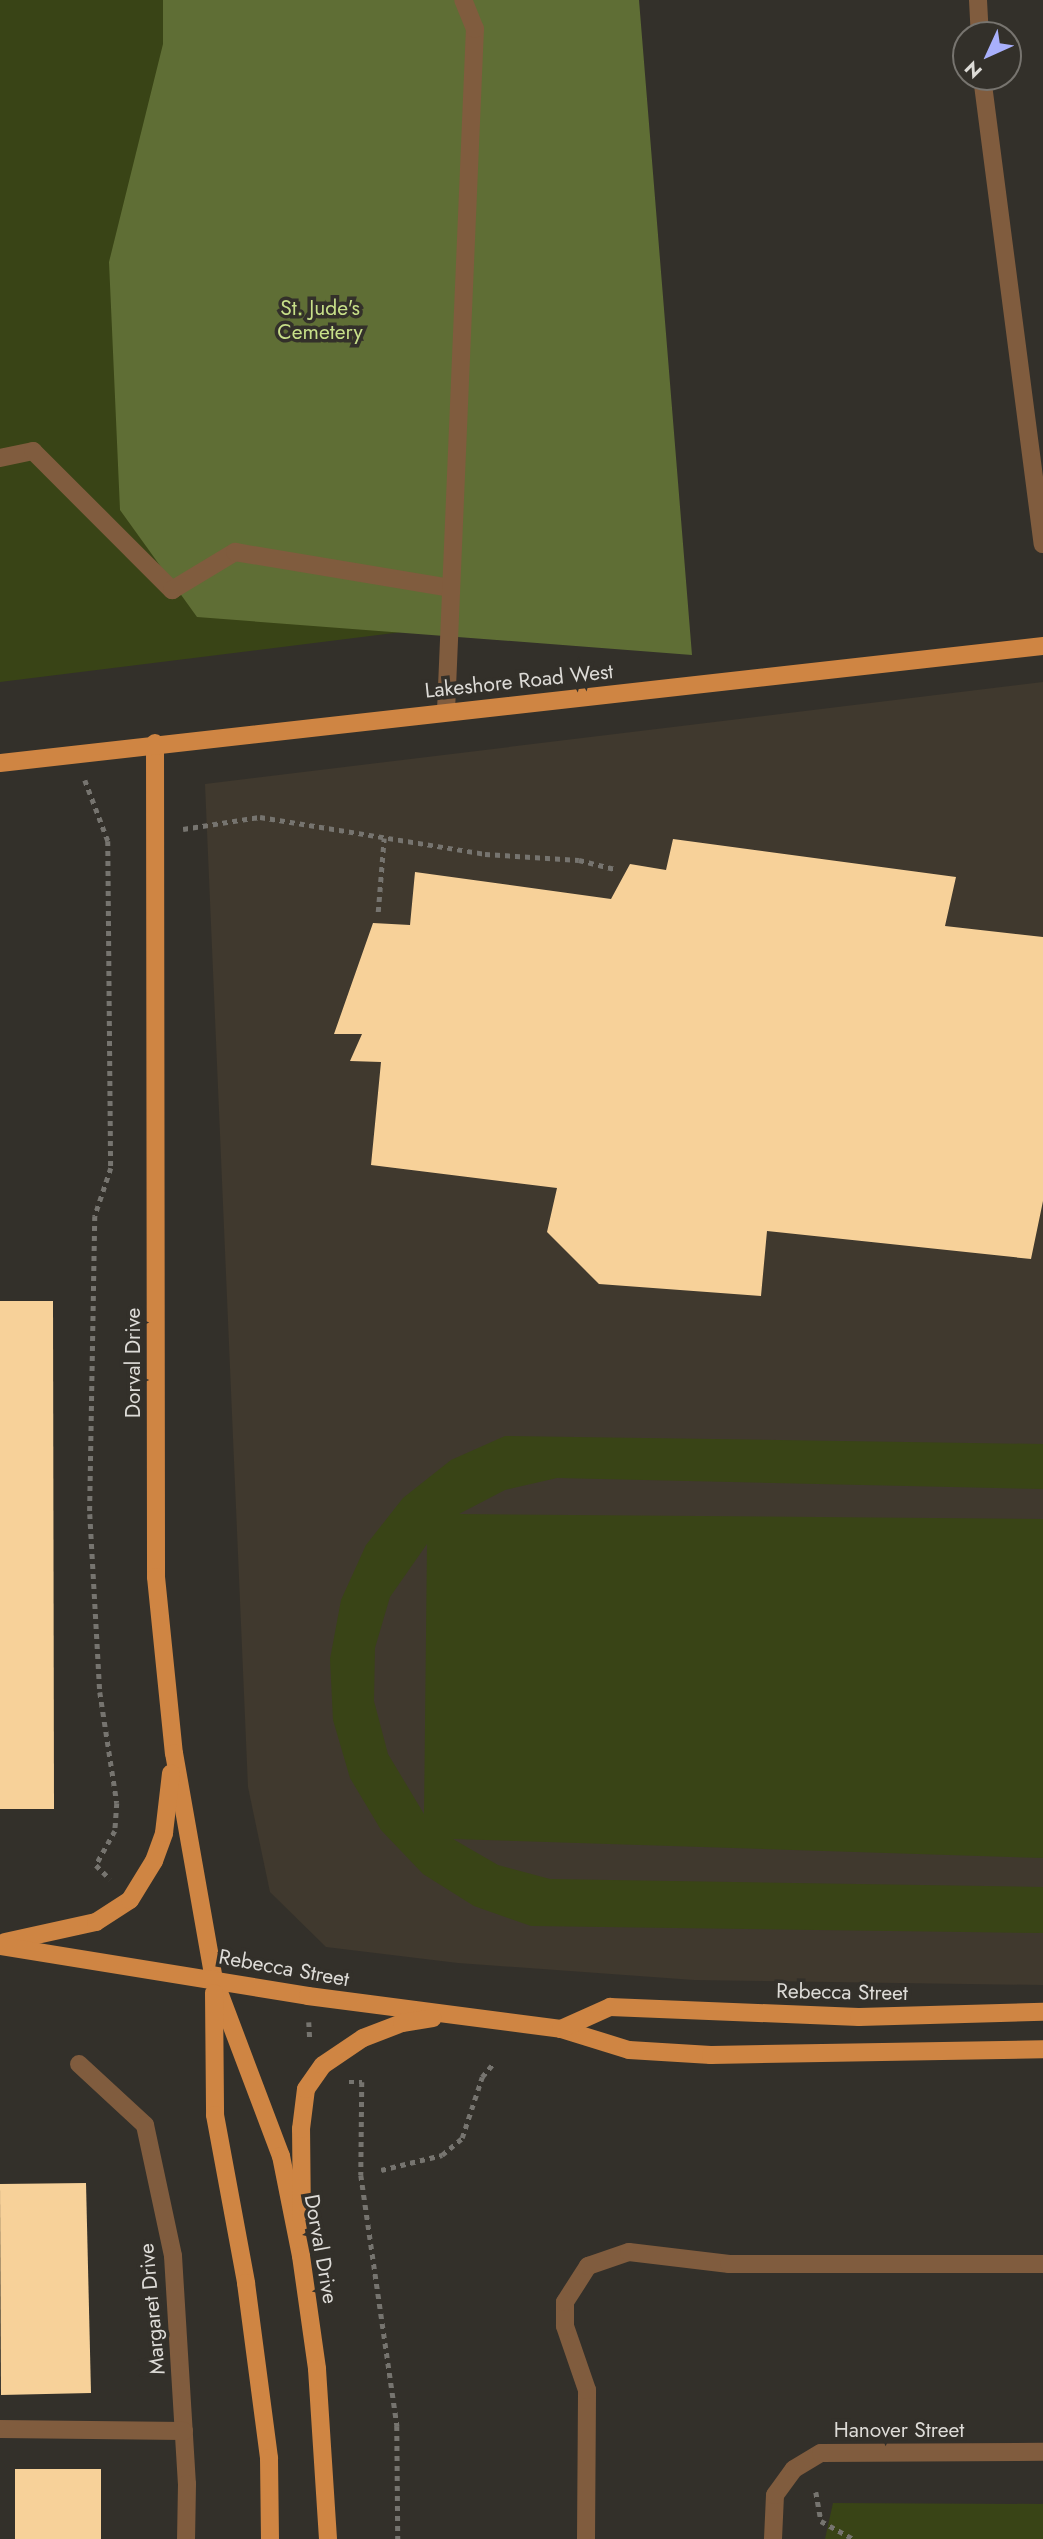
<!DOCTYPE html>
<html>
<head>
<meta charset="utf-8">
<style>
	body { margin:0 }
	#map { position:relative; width:1043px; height:2539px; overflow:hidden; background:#33302a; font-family:Jost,sans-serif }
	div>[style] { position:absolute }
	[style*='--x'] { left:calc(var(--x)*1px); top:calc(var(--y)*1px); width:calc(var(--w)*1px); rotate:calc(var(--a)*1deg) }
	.built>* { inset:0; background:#40392e }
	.green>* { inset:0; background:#394416 }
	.forest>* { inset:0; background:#5f6e35 }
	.building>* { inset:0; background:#f7d199 }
	.path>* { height:4.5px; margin-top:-2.25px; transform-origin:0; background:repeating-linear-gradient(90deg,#76746f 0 5px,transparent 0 10px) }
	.minor>* { height:18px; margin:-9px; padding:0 9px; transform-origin:9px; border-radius:9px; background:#805c3e }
	.major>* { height:18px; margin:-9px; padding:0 9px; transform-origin:9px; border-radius:9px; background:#cf8543 }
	span { translate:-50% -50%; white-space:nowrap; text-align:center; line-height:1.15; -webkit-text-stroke:7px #33302a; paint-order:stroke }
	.park-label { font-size:21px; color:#c7df89 }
	.street-label { font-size:21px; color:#dddbd7 }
	.north { position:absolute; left:952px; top:21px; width:70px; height:70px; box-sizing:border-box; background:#33302a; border:2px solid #77746f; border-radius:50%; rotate:225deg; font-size:19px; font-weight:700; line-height:28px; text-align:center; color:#dddbd7 }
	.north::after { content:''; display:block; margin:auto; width:24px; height:32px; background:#a9b0fc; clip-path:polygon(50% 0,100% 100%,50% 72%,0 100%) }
</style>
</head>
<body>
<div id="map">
	<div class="built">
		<div style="clip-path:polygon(1043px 682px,1043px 1985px,694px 1980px,458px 1963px,326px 1947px,270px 1892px,248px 1787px,205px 784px)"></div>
	</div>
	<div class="green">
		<div style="clip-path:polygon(0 0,638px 0,683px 597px,0 682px)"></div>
		<div style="clip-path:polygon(evenodd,505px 1436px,1043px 1444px,1043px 1489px,557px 1478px,505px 1490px,459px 1514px,1043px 1519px,1043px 1858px,453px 1839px,498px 1865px,550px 1879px,1043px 1887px,1043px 1933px,531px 1926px,474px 1906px,423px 1874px,381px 1830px,350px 1778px,333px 1720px,330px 1659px,341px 1600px,366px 1545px,403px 1498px,451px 1460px,505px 1436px,427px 1544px,424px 1814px,388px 1754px,374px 1701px,375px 1648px,390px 1597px,427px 1544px)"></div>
		<div style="clip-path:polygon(833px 2503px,1043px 2504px,1043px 2539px,825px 2539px)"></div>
	</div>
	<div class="forest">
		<div style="clip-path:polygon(163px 0,639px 0,692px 655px,197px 617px,120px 510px,109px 262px,163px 44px)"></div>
	</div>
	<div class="building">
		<div style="clip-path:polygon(673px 839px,956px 877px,945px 926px,1043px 937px,1043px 1201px,1031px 1259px,767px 1231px,761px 1296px,599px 1284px,547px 1232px,557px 1188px,371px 1165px,381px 1062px,350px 1061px,362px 1034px,334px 1034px,373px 923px,410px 925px,415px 872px,611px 899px,630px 864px,666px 870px)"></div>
		<div style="clip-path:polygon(0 1301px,53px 1301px,54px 1809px,0 1809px)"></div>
		<div style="clip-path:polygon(86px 2183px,91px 2393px,1px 2395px,0 2184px)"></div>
		<div style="clip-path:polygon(15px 2469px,101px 2469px,101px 2539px,15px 2539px)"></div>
	</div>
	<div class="path">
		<div style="--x:85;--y:780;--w:65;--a:69.3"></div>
		<div style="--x:108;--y:841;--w:327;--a:89.5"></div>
		<div style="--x:111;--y:1168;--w:51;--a:108.4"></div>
		<div style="--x:95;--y:1216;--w:298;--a:91"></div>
		<div style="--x:90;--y:1514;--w:178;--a:86.8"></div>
		<div style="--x:100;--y:1692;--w:112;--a:81.3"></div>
		<div style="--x:117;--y:1803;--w:28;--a:94"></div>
		<div style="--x:115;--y:1831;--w:39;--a:119"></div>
		<div style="--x:96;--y:1865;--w:20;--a:45"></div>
		<div style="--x:183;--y:829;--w:78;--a:-8.9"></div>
		<div style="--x:260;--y:817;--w:228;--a:9.3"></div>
		<div style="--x:485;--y:854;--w:94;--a:3.7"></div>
		<div style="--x:579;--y:860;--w:36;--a:14"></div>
		<div style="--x:378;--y:912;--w:74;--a:-85.4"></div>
		<div style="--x:309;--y:2022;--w:19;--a:87"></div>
		<div style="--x:349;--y:2082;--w:13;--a:0"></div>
		<div style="--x:362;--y:2082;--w:93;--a:90.6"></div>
		<div style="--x:361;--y:2175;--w:254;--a:81.8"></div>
		<div style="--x:397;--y:2426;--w:113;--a:89.5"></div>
		<div style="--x:381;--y:2170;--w:63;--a:-13.8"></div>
		<div style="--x:442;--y:2155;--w:26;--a:-40"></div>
		<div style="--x:462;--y:2138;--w:64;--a:-71.8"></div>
		<div style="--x:482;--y:2077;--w:16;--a:-50"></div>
		<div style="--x:816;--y:2492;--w:29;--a:80"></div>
		<div style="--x:821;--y:2521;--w:38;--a:29"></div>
	</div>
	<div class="minor">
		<div style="--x:978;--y:0;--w:35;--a:87"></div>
		<div style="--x:982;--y:77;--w:471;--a:82.6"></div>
		<div style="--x:0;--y:458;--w:34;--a:-12"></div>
		<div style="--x:33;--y:451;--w:197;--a:45"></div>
		<div style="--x:172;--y:590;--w:74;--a:-31.1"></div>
		<div style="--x:235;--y:552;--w:218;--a:9.5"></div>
		<div style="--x:446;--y:711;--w:683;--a:-87.57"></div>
		<div style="--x:475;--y:29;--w:31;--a:-112"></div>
		<div style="--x:79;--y:2064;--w:90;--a:42.7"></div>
		<div style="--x:145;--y:2125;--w:134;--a:77.9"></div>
		<div style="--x:173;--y:2256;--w:228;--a:86.5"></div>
		<div style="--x:187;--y:2484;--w:55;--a:91"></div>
		<div style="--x:0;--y:2429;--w:184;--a:0.6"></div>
		<div style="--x:586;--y:2539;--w:149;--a:-89.6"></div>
		<div style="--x:587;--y:2390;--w:68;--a:-109"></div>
		<div style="--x:565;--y:2326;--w:24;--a:-90"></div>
		<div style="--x:565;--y:2302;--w:43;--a:-57.4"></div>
		<div style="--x:588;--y:2266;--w:43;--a:-18.9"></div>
		<div style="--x:629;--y:2252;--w:101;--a:6.8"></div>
		<div style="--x:729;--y:2264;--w:314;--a:0"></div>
		<div style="--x:773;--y:2539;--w:44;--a:-87.4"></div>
		<div style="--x:775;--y:2495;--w:32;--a:-54"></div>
		<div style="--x:794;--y:2469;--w:31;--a:-31"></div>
		<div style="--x:821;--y:2453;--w:222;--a:-0.3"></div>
	</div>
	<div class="major">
		<div style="--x:155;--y:743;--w:834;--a:89.93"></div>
		<div style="--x:156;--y:1577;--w:177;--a:84.2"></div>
		<div style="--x:174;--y:1753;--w:230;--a:80"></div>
		<div style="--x:214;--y:1979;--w:189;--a:69.3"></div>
		<div style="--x:281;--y:2156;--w:102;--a:78.7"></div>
		<div style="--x:301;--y:2256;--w:114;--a:81.9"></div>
		<div style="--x:317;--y:2369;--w:170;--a:86.3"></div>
		<div style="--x:0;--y:763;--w:1050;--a:-6.4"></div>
		<div style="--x:5;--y:1942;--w:93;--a:-12.4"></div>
		<div style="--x:96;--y:1922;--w:40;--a:-32.9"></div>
		<div style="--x:130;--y:1900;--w:46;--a:-58.4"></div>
		<div style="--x:154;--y:1861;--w:30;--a:-70"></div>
		<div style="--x:164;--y:1833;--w:60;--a:-83.3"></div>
		<div style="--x:0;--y:1946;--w:312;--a:9.2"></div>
		<div style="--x:308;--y:1996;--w:255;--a:7.4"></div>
		<div style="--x:561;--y:2029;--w:71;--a:17.2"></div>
		<div style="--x:629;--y:2050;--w:82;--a:3.5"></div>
		<div style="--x:711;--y:2055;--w:332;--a:-1"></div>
		<div style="--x:214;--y:1993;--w:122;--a:89.5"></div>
		<div style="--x:215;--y:2115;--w:171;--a:79.5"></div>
		<div style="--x:246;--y:2283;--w:177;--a:82.5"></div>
		<div style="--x:269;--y:2458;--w:81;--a:89.3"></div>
		<div style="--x:561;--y:2029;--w:54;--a:-24.2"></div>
		<div style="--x:610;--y:2007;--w:249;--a:2.3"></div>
		<div style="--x:859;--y:2017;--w:184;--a:-1.6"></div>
		<div style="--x:302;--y:2221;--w:92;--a:-90.6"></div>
		<div style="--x:301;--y:2129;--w:40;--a:-82.9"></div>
		<div style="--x:306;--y:2089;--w:29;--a:-55"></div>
		<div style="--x:323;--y:2065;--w:48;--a:-34"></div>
		<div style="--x:363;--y:2038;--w:42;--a:-21"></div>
		<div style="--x:402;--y:2023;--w:31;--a:-9"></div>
	</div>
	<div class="park-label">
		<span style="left:320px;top:320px">St. Jude's<br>Cemetery</span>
	</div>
	<div class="street-label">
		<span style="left:519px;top:681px;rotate:-6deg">Lakeshore Road West</span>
		<span style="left:133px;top:1363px;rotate:-90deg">Dorval Drive</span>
		<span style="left:284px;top:1968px;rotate:10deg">Rebecca Street</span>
		<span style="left:842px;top:1992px;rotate:1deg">Rebecca Street</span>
		<span style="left:321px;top:2249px;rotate:80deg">Dorval Drive</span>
		<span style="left:152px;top:2309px;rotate:-95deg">Margaret Drive</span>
		<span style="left:899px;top:2430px">Hanover Street</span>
	</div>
	<div class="north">N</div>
</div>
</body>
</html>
